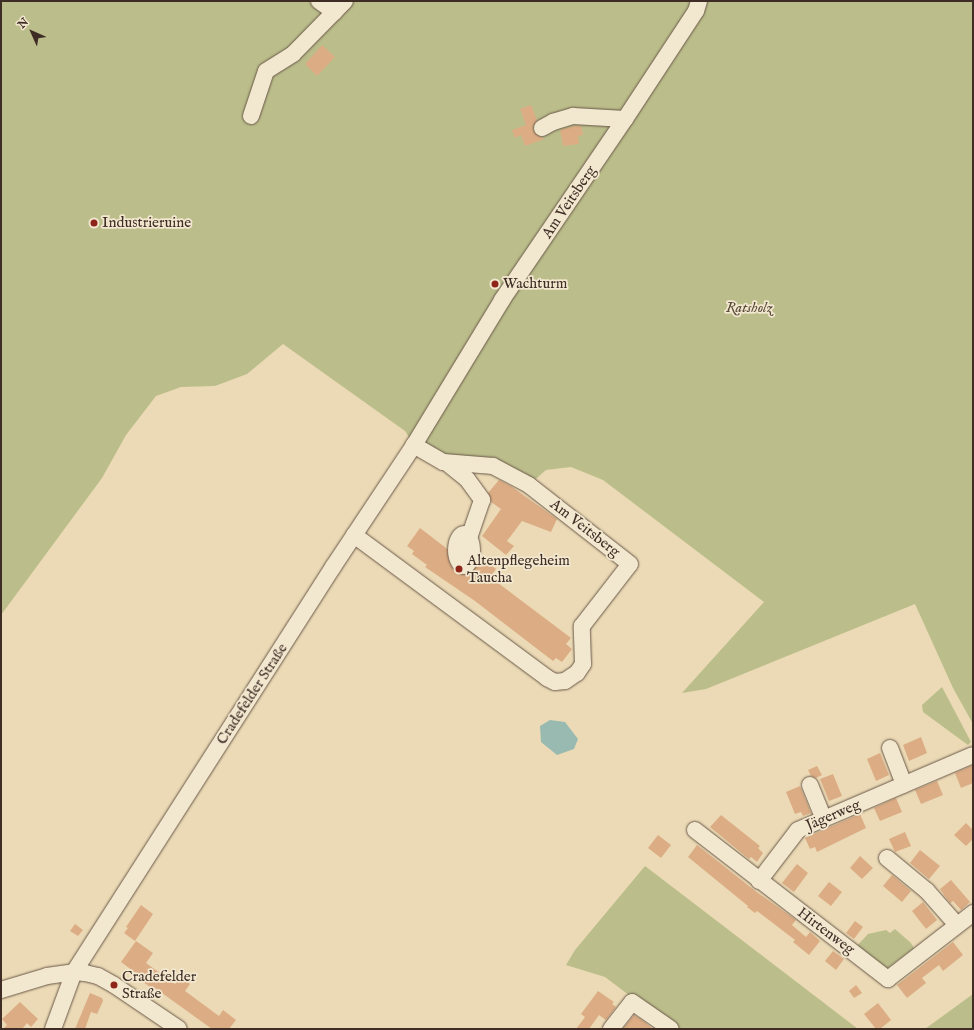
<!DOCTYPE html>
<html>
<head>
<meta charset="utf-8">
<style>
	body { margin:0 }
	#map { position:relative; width:974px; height:1030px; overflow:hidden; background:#ebdab5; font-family:"IM FELL English",serif }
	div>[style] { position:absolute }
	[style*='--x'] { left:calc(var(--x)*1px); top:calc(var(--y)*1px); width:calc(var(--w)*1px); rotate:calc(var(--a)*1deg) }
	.green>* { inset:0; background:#bbbe8b }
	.water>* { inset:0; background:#98bab1 }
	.building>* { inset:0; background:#dcad84 }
	.roads { filter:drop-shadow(0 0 1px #6a5849) drop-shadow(0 0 1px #6a5849) }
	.minor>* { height:16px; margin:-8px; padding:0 8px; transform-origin:8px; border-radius:8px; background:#f2e7cf }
	.minor>.ring { margin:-8px; padding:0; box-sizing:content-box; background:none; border:16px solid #f2e7cf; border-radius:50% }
	.dots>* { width:11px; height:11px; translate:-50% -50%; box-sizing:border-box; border:2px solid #f2e7cf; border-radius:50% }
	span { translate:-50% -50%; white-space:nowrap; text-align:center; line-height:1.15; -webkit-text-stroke:3.5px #f2e7cf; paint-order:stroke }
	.street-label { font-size:15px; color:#3f2d25 }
	.poi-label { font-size:15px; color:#3f2d25 }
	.left { translate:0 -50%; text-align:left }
	.park-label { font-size:15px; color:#584a39; font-style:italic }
	.frame { position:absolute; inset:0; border:2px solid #3f2d25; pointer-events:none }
	.north { position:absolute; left:12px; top:12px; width:40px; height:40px; -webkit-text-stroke:3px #f2e7cf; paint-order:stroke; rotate:315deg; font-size:11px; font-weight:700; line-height:16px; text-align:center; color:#3f2d25 }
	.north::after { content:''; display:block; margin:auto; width:14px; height:18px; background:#3f2d25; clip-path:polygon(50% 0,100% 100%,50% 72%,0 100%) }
</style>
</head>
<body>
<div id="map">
	<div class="green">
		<div style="clip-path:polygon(1px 1px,973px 1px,973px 724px,953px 688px,915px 604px,706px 689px,682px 693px,764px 602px,603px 480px,571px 467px,546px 470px,529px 485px,493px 466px,443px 462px,414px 445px,405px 431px,283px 344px,247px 374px,215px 386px,181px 387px,156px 396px,126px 435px,102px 478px,1px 615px)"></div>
		<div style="clip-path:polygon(942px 687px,971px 742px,968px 745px,923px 712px,922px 705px)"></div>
		<div style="clip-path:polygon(645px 866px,858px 1029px,674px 1029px,605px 977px,566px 965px,575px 950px)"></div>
		<div style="clip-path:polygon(895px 929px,911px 943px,914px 948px,884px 971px,854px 949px,868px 934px,886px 930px,890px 933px)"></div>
		<div style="clip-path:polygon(973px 994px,973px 1029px,925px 1029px)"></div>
	</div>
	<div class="water">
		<div style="clip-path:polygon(550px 720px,565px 722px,578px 739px,574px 749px,557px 755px,541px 742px,540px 726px)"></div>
	</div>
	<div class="building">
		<div style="clip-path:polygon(322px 45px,335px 57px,317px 76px,305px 64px)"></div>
		<div style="clip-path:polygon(531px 105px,537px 120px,533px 127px,534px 132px,544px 139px,525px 146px,521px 135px,515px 138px,512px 130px,526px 125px,520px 109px)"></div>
		<div style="clip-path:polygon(574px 126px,581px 126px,583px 135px,578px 136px,579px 144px,563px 146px,560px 130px)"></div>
		<div style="clip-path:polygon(499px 480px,512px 487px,557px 519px,551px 532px,522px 521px,507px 541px,514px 546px,506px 555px,482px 536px,501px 509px,491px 502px,488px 493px)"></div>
		<div style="clip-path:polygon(420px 528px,463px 561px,471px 550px,496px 569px,490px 577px,571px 638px,566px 644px,572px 649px,562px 662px,556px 658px,553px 661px,475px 601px,425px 567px,427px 565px,412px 554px,414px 551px,407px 546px)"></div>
		<div style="clip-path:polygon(921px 737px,927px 753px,909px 761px,903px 745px)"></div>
		<div style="clip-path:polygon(880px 753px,889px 775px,876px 781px,867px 759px)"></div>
		<div style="clip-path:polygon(973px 765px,973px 783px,961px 788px,955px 773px)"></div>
		<div style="clip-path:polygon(817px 766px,822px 775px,816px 778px,811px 776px,808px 770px)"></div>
		<div style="clip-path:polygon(833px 774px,842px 796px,829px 801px,820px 779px)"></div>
		<div style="clip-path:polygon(937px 781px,943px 795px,921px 804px,915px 790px)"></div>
		<div style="clip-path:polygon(800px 786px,811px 813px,803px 816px,801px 812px,795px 814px,786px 792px)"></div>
		<div style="clip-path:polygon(896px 798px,902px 812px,880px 821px,874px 808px)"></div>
		<div style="clip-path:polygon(860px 814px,866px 828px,817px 852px,815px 847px,810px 849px,805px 838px)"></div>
		<div style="clip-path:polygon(721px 815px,760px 846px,758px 848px,763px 853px,757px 862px,751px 857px,749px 859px,710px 827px)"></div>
		<div style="clip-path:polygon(966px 823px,973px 830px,973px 839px,966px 846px,954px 835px)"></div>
		<div style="clip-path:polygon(905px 832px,911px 846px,895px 852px,889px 839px)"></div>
		<div style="clip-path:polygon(658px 835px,671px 845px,661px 858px,648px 848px)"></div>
		<div style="clip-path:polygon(697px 845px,754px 890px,796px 920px,792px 925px,806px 937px,810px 932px,820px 941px,809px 955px,793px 942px,795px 940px,757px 911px,755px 913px,747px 907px,748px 906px,688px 857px)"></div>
		<div style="clip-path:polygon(920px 850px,940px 866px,929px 879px,910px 863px)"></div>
		<div style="clip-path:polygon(860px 856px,873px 868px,862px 879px,850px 868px)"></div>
		<div style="clip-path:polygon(797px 864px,808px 873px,794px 892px,782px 883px)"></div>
		<div style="clip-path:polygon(892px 875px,911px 891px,902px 902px,883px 886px)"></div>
		<div style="clip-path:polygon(951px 880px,970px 902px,961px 910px,953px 901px,950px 903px,940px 889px)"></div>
		<div style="clip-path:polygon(829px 882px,842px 892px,831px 906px,818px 896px)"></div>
		<div style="clip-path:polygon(923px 902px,937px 920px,926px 929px,912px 911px)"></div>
		<div style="clip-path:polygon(141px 905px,153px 914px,135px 941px,124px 933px,128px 928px,126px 927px)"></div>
		<div style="clip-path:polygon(855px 921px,863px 927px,854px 939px,846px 933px)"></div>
		<div style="clip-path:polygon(75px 924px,83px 930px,78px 936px,70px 931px)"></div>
		<div style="clip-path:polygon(136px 941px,153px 953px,146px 963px,175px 984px,181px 977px,190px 984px,185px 991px,219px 1016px,223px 1010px,236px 1020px,229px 1029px,212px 1029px,155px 988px,154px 990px,142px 981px,144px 979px,121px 962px)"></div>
		<div style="clip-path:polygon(953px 942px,963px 955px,943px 971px,939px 965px,922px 978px,926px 983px,907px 998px,897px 985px)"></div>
		<div style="clip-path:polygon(833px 951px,844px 959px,836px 970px,825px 961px)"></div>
		<div style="clip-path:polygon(856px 985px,862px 993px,854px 998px,849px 991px)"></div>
		<div style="clip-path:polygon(598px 991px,614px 1002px,612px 1004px,616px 1007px,606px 1020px,599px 1015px,589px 1029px,576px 1029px,585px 1017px,581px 1014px)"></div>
		<div style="clip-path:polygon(90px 993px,102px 998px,103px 1001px,97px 1014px,91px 1012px,85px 1029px,75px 1029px)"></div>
		<div style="clip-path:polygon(20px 1002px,38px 1019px,31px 1027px,27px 1023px,22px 1029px,3px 1029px,7px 1025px,2px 1019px)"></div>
		<div style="clip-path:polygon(878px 1003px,891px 1020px,880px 1029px,876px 1029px,864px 1014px)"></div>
		<div style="clip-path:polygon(634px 1015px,642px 1020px,653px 1029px,623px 1029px)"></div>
	</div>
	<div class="roads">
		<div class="minor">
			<div style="--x:319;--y:1;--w:19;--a:36"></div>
			<div style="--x:251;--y:116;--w:47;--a:-71.6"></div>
			<div style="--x:266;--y:71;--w:32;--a:-32"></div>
			<div style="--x:293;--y:54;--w:74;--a:-45.5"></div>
			<div style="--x:542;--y:128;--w:13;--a:-29"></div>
			<div style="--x:553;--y:122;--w:21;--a:-17"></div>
			<div style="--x:573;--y:116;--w:52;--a:3.3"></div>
			<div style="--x:447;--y:463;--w:26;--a:39"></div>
			<div style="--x:467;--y:479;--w:26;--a:54"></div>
			<div style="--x:482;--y:500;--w:43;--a:108.9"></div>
			<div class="ring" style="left:456px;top:534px;width:-4px;height:-4px"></div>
			<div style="--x:354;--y:535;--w:240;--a:36.5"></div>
			<div style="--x:547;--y:678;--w:9;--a:27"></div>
			<div style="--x:555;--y:682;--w:10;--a:-6"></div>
			<div style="--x:565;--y:681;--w:14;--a:-34"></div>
			<div style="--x:577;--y:673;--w:11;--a:-56"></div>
			<div style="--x:583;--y:664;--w:38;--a:-92"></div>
			<div style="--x:582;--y:626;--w:78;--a:-52.3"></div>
			<div style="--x:630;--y:564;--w:128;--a:-142"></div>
			<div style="--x:529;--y:485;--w:41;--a:-152.2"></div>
			<div style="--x:493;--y:466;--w:50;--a:-175.4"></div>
			<div style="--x:443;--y:462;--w:34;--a:-150"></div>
			<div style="--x:890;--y:748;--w:39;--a:69"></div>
			<div style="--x:810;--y:785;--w:37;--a:68"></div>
			<div style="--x:695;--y:830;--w:244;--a:37.7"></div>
			<div style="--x:888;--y:979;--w:108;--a:-37.8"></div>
			<div style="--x:887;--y:858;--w:52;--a:39.5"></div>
			<div style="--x:927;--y:891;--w:45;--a:48.6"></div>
			<div style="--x:759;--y:881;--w:64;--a:-52.6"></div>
			<div style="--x:798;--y:830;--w:190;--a:-23.2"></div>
			<div style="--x:1;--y:990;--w:48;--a:-16.9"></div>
			<div style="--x:47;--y:976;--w:27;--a:-8"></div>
			<div style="--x:74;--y:972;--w:11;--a:5"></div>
			<div style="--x:85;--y:973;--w:13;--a:13"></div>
			<div style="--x:98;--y:976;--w:18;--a:29"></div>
			<div style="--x:114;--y:985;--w:78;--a:34.1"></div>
			<div style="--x:53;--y:1029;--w:61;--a:-69.8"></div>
			<div style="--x:74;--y:972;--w:481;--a:-57.4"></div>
			<div style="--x:333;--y:567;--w:146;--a:-56.4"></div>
			<div style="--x:414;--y:445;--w:170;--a:-58.7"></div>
			<div style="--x:502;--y:300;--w:219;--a:-55.8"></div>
			<div style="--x:625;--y:119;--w:129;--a:-56.7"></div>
			<div style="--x:696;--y:11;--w:10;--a:-73"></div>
			<div style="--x:611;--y:1029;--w:34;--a:-52"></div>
			<div style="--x:632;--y:1002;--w:47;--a:34.7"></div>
		</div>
	</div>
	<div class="dots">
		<div style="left:94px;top:223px;background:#8f2418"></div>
		<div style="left:495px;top:284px;background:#8f2418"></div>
		<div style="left:459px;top:569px;background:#8f2418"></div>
		<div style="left:114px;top:985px;background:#8f2418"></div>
	</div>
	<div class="street-label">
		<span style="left:569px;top:202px;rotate:-56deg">Am Veitsberg</span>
		<span style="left:585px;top:528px;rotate:38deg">Am Veitsberg</span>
		<span style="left:252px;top:694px;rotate:-57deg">Cradefelder Straße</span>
		<span style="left:833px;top:815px;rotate:-23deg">Jägerweg</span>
		<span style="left:826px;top:931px;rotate:37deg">Hirtenweg</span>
	</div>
	<div class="poi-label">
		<span class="left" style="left:102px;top:223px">Industrieruine</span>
		<span class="left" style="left:503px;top:284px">Wachturm</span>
		<span class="left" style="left:467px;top:569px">Altenpflegeheim<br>Taucha</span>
		<span class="left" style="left:122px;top:985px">Cradefelder<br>Straße</span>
	</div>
	<div class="park-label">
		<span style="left:749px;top:308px">Ratsholz</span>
	</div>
	<div class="frame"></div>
	<div class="north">N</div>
</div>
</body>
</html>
